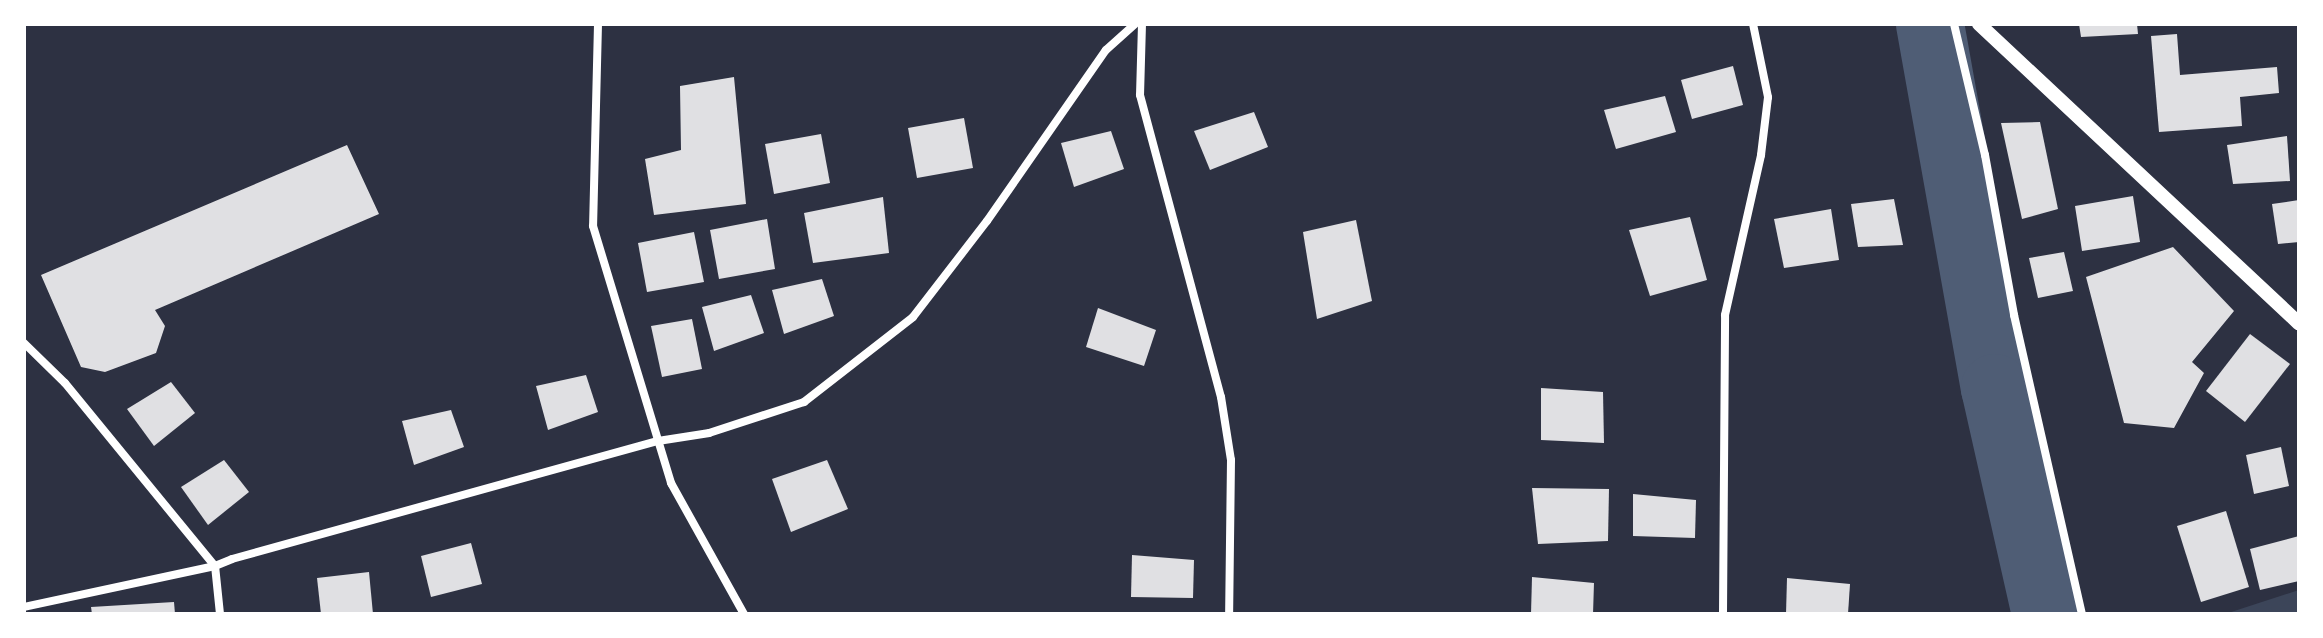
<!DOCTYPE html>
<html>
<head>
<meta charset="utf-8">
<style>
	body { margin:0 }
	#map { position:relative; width:2323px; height:638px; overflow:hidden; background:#2d3142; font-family:"IBM Plex Sans",sans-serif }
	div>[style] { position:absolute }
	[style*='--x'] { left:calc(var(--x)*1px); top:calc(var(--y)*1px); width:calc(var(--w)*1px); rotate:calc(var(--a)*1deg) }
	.green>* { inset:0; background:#3c4559 }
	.river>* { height:68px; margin:-34px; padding:0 34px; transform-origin:34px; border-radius:34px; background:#4f5d75 }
	.building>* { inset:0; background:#e0e0e3 }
	.minor>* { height:8px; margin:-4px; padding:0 4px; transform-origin:4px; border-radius:4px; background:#fff }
	.tertiary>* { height:14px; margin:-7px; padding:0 7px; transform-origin:7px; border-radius:7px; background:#fff }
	span { translate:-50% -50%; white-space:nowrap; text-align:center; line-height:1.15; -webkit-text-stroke:8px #fff; paint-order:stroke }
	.frame { position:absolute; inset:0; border:26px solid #fff; pointer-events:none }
</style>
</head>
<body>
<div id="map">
	<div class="green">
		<div style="clip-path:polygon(2299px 590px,2299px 614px,2225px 614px)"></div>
	</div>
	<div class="river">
		<div style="--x:1930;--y:24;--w:370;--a:79.9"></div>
		<div style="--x:1995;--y:388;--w:232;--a:77.3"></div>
	</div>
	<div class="building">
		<div style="clip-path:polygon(2079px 24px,2137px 24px,2138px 34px,2081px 37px)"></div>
		<div style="clip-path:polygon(2177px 34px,2180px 75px,2277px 67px,2279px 93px,2240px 97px,2242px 126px,2159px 132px,2151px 36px)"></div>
		<div style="clip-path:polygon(1733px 66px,1743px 105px,1692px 119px,1681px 80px)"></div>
		<div style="clip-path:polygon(734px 77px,746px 204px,654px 215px,645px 159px,681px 150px,680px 86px)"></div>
		<div style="clip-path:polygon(1665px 96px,1676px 132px,1616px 149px,1604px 110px)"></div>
		<div style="clip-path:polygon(1254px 112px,1268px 147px,1210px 170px,1194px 131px)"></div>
		<div style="clip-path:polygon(964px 118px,973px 168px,917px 178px,908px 128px)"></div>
		<div style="clip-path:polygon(2040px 122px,2058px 209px,2022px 219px,2001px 123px)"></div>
		<div style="clip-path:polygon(1111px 131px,1124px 169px,1074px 187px,1061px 143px)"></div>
		<div style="clip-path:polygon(821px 134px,830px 183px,774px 194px,765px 144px)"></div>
		<div style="clip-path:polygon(2287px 136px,2290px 181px,2233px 184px,2227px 145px)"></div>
		<div style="clip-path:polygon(347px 145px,379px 214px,155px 310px,165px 326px,156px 353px,105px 372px,81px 367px,41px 275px)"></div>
		<div style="clip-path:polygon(2133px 196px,2140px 242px,2082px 251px,2075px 206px)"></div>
		<div style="clip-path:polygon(883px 197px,889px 253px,813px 263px,804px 213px)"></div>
		<div style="clip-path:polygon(1894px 199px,1903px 245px,1858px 247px,1851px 204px)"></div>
		<div style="clip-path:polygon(2299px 200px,2299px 242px,2278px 244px,2272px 204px)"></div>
		<div style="clip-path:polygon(1831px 209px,1839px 260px,1784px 268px,1774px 219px)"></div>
		<div style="clip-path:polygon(1690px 217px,1707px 280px,1650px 296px,1629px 230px)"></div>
		<div style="clip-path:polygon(767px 219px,775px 269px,719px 279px,710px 230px)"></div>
		<div style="clip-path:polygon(1356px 220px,1372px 301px,1317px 319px,1303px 232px)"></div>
		<div style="clip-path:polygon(694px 232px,704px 282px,647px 292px,638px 243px)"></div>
		<div style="clip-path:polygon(2173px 247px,2234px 311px,2192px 362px,2204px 373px,2174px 428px,2124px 423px,2086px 277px)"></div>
		<div style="clip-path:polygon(2064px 252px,2073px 291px,2038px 298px,2029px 258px)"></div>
		<div style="clip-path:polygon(822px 279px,834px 316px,784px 334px,772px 290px)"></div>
		<div style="clip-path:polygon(751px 295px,764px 333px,714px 351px,702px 307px)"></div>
		<div style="clip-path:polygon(1098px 308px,1156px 330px,1144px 366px,1086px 347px)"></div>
		<div style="clip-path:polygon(692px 319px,702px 369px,662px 377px,651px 326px)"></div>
		<div style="clip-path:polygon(2250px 334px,2290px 364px,2245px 422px,2206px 391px)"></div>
		<div style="clip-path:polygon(586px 375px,598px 412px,548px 430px,536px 386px)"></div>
		<div style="clip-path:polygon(171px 382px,195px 413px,154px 446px,127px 409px)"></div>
		<div style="clip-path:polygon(1541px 388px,1603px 392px,1604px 443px,1541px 440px)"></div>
		<div style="clip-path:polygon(451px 410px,464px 447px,414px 465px,402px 421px)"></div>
		<div style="clip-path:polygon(2281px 447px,2289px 486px,2254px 494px,2246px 455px)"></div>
		<div style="clip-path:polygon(224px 460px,249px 492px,208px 525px,181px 487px)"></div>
		<div style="clip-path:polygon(827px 460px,848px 509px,791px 532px,772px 479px)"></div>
		<div style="clip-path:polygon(1532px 488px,1609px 489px,1608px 541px,1538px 544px)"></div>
		<div style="clip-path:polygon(1633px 494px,1696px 500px,1695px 538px,1633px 536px)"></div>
		<div style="clip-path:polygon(2226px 511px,2249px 587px,2201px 602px,2177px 526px)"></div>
		<div style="clip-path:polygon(2299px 536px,2299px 581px,2260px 590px,2250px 549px)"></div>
		<div style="clip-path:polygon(471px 543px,482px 584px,431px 597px,421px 556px)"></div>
		<div style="clip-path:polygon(1132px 555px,1194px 560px,1193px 598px,1131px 597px)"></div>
		<div style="clip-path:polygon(369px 572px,373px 614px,321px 614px,317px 578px)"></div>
		<div style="clip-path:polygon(1532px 577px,1594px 583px,1593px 614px,1531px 614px)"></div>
		<div style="clip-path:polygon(1787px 578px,1850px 584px,1848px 614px,1786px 614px)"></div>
		<div style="clip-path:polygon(174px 602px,175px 614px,92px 614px,91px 607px)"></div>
	</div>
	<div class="minor">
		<div style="--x:598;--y:24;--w:202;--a:91.4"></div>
		<div style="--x:593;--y:226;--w:269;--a:73.1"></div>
		<div style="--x:671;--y:483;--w:150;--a:60.9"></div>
		<div style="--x:1142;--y:24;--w:71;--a:91.6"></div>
		<div style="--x:1140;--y:95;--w:313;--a:75"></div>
		<div style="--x:1221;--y:397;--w:64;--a:81"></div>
		<div style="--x:1231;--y:460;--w:154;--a:90.7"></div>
		<div style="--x:1954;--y:24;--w:135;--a:76.7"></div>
		<div style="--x:1985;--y:155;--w:163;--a:79.7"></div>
		<div style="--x:2014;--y:315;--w:307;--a:77.2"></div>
		<div style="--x:24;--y:343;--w:57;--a:44.3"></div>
		<div style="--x:65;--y:383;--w:237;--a:50.7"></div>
		<div style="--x:215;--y:566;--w:195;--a:167.9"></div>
		<div style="--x:220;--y:614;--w:48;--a:-95.9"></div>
		<div style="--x:215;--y:566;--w:18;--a:-22"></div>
		<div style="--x:232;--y:559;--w:442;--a:-15.5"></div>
		<div style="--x:658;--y:441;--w:52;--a:-8.9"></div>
		<div style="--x:709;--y:433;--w:100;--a:-18.1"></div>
		<div style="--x:804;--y:402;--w:138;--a:-37.9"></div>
		<div style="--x:913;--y:317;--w:121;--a:-52.4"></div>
		<div style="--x:987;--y:221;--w:208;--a:-55.2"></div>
		<div style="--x:1106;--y:50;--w:39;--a:-42"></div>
		<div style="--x:1723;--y:614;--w:299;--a:-89.6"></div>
		<div style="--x:1725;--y:315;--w:164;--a:-77.3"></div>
		<div style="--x:1761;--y:155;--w:58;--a:-83.1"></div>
		<div style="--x:1768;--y:97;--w:75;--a:-101.6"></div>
	</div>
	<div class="tertiary">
		<div style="--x:1979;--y:24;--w:438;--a:43.1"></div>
	</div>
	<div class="frame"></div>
</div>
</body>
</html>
